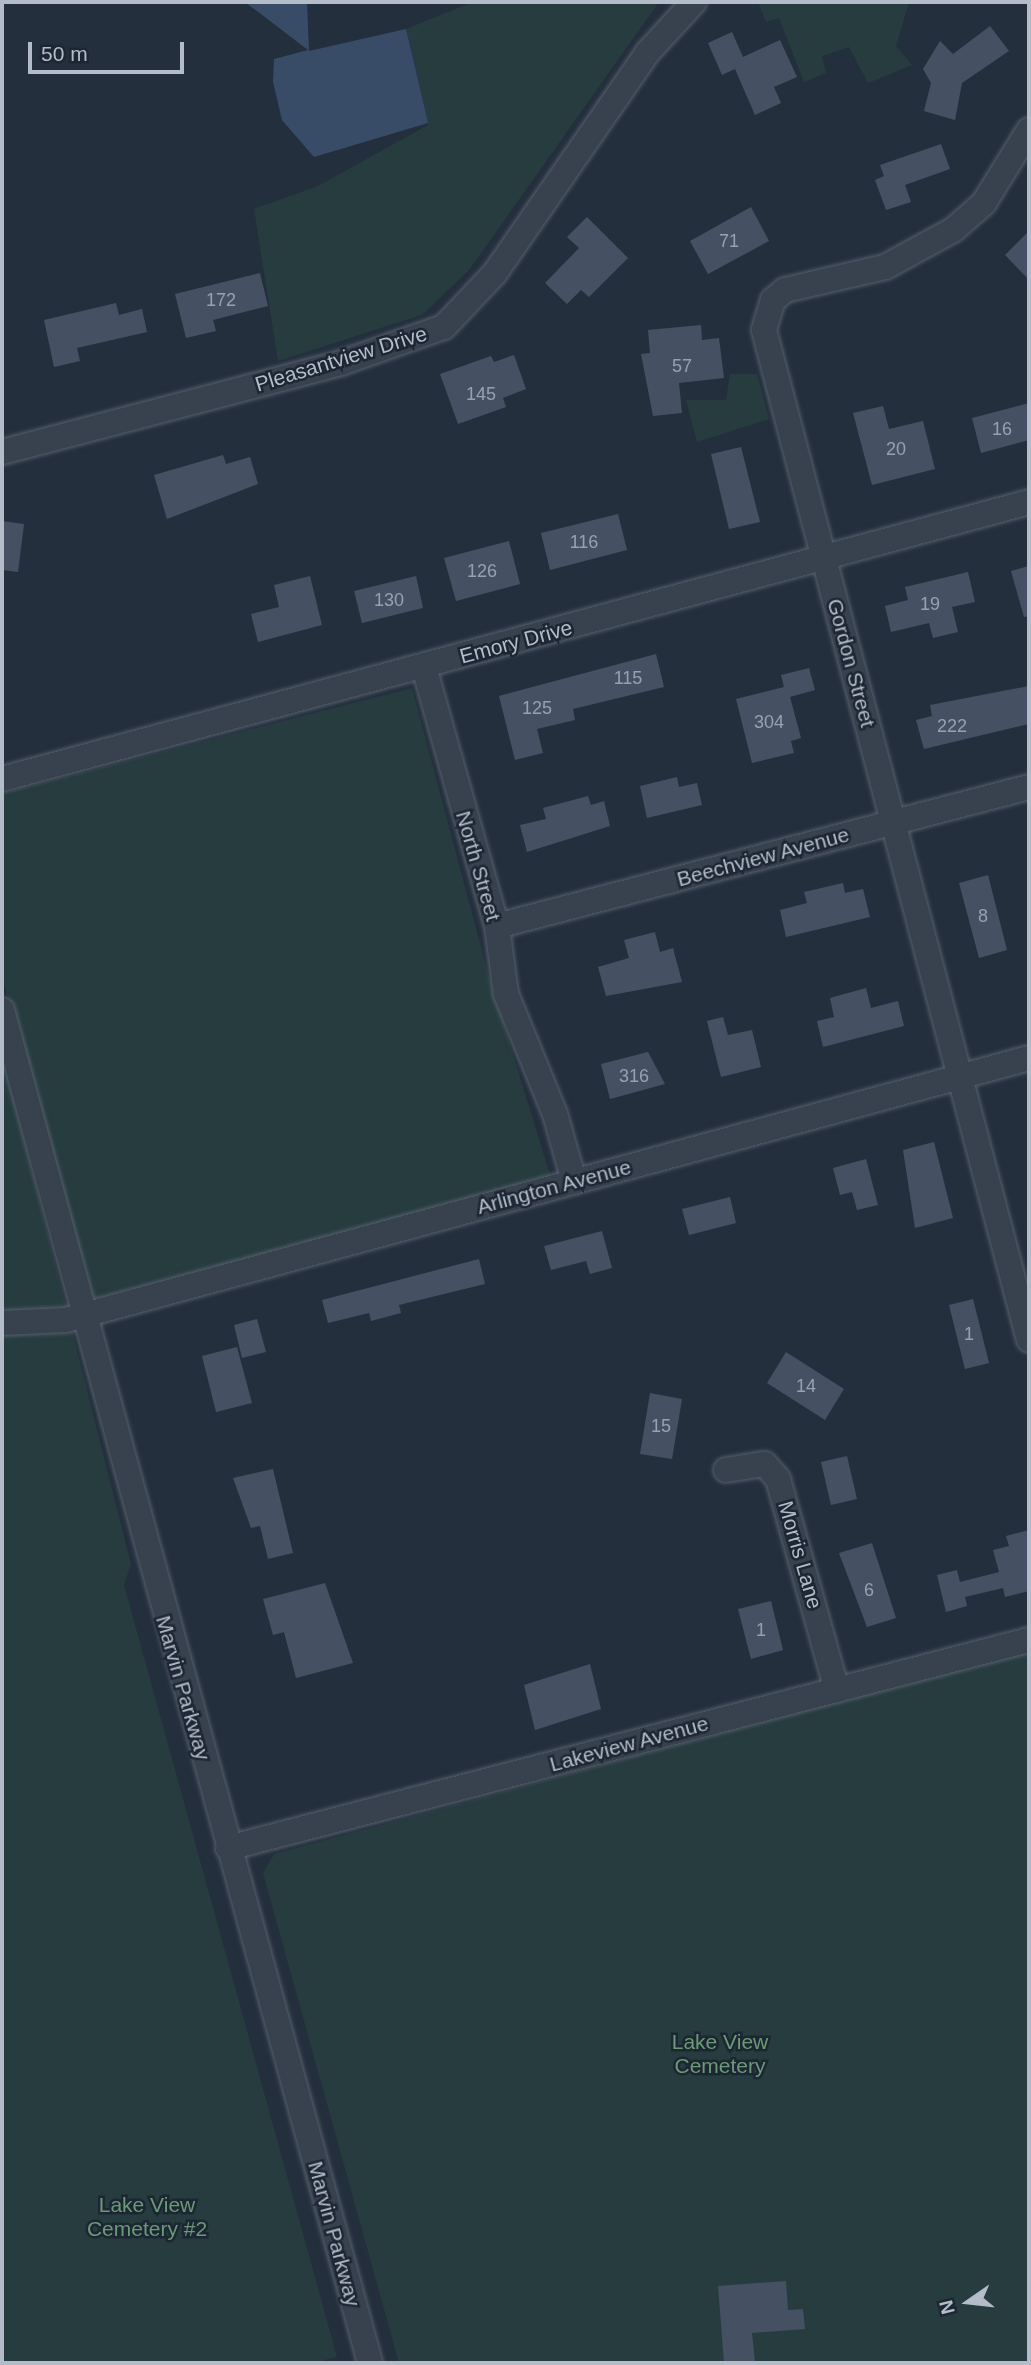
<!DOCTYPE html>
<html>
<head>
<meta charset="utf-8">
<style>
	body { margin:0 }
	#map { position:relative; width:1031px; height:2365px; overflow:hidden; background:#242f3e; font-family:Arial,sans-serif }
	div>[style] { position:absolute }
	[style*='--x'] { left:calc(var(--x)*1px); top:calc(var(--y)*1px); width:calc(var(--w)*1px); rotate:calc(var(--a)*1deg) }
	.green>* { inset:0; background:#263c3f }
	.water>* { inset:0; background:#394c67 }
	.building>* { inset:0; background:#455162 }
	.roads { filter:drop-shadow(0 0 2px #565f6c) drop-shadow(0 0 2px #565f6c) }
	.street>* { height:24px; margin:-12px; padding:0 12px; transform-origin:12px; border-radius:12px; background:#38414e }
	span { translate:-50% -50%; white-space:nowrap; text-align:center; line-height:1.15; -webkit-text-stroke:5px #1d2633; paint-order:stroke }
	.number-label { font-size:18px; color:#98a1af }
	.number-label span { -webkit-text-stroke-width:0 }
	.street-label { font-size:21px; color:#b4bcc9 }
	.park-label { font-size:21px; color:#6b9a76 }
	.frame { position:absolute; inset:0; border:4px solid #b4bcc9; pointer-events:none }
	.north { position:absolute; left:933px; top:2267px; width:70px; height:70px; -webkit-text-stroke:5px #1d2633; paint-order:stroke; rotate:256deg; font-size:19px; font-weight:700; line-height:28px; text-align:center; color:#b4bcc9 }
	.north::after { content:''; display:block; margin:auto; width:24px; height:32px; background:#b4bcc9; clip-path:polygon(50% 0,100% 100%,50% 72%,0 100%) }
	.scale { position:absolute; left:28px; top:42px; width:156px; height:32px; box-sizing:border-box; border:4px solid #b4bcc9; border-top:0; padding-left:9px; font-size:21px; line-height:24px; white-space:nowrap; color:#b4bcc9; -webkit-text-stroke:5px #1d2633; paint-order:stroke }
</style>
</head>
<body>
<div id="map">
	<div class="green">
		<div style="clip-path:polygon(473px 2px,659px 2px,469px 270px,422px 315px,278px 361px,254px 209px,318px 186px,428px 125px,406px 29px)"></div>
		<div style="clip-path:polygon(758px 2px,909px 2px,896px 46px,912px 65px,868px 83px,849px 47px,822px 56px,826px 73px,804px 82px,779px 18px,766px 22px)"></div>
		<div style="clip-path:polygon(730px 374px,757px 374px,769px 419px,697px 442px,686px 400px,726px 400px)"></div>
		<div style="clip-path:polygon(412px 688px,488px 973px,551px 1178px,90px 1300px,2px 976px,2px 793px)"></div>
		<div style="clip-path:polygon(2px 1053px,131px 1564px,124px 1585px,337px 2357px,312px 2363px,2px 2363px)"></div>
		<div style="clip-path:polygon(1029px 1650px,1029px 2363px,399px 2363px,263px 1873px,274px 1854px)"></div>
	</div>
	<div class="water">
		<div style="clip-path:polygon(245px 2px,307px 2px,309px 51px,406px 29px,428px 123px,314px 157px,282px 120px,273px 82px,274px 59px,308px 50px)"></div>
	</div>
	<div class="building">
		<div style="clip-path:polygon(990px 26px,1009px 51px,962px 83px,955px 120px,924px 111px,931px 83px,923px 69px,940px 41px,953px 54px)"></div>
		<div style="clip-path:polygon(732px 32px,743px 57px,780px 40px,797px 77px,774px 87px,781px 103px,755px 115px,735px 69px,722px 75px,708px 43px)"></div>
		<div style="clip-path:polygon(941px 144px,950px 169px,905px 185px,911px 202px,886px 210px,875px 180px,884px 176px,880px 165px)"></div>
		<div style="clip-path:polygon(751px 207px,769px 241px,708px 274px,690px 241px)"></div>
		<div style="clip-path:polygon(587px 217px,628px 258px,589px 297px,581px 290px,567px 304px,545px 283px,579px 248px,567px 237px)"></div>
		<div style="clip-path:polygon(1029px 231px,1029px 280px,1005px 255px)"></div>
		<div style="clip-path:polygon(260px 273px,268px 306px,213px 320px,216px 331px,186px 338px,175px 294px)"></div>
		<div style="clip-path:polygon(116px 303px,119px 315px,142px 309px,147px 332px,77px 348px,80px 361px,54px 367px,44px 320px)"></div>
		<div style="clip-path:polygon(701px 325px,702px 340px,719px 338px,724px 378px,679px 383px,682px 413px,653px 416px,641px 354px,650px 353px,648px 330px)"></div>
		<div style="clip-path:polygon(514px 355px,526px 389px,503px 398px,506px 407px,458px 424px,440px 374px,491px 356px,494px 362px)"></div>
		<div style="clip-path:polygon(1029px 403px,1029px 440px,981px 453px,972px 418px)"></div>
		<div style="clip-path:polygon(883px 406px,889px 429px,923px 421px,935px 469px,872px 485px,853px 413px)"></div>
		<div style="clip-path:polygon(741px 447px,760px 522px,729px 529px,711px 454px)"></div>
		<div style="clip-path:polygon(223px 455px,226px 464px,250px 457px,258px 484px,167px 519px,154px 475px)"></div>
		<div style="clip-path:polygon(618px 514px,627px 550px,550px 570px,541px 533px)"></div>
		<div style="clip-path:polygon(2px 521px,24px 524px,18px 572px,2px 570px)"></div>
		<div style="clip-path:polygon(509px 541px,520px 584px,456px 601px,444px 558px)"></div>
		<div style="clip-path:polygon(1029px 566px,1029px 616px,1024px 617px,1011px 571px)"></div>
		<div style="clip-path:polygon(968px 572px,975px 602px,952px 607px,958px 632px,933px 638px,929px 623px,891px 632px,885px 606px,908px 600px,905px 587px)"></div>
		<div style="clip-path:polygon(310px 576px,322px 625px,258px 642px,251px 614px,279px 607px,274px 585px)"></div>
		<div style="clip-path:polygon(416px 576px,423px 608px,362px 623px,354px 591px)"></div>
		<div style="clip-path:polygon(656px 654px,664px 687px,573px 709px,575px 720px,537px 729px,543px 753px,515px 760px,499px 696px)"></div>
		<div style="clip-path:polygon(809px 668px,815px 690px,790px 697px,801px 738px,791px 741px,794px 753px,752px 763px,736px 699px,784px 687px,781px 675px)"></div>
		<div style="clip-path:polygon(1029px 686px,1029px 724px,924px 749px,916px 720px,932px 716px,930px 705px)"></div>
		<div style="clip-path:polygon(677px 777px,679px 787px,697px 783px,702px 805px,647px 818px,640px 786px)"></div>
		<div style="clip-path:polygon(588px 796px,591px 805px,604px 801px,610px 826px,527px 852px,520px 825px,546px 819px,543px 808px)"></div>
		<div style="clip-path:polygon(988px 875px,1007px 950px,979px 958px,959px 883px)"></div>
		<div style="clip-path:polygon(843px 883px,845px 893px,863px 889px,870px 917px,786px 937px,780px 910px,807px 903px,804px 892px)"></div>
		<div style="clip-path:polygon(655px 932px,660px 952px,673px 948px,682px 982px,606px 996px,598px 967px,629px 958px,624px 940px)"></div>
		<div style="clip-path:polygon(866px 988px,871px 1008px,898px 1001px,904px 1026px,823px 1047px,817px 1021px,834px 1017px,830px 998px)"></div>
		<div style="clip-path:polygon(723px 1017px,728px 1035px,752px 1030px,761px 1067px,721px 1077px,707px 1021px)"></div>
		<div style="clip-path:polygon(648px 1052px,665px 1084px,610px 1099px,601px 1064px)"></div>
		<div style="clip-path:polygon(934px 1142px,953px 1218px,915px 1228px,903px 1150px)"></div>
		<div style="clip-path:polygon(866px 1159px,878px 1205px,857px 1210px,852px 1192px,840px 1195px,833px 1168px)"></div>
		<div style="clip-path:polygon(730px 1197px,736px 1223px,689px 1235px,682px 1209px)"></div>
		<div style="clip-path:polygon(602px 1231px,612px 1268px,590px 1274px,586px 1261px,551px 1270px,544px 1246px)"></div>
		<div style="clip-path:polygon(479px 1259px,485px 1284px,399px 1305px,401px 1313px,371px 1321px,369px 1313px,328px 1323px,322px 1300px)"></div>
		<div style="clip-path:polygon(973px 1299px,989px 1363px,965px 1369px,949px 1305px)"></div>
		<div style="clip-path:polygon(257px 1319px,266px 1352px,242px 1358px,234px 1325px)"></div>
		<div style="clip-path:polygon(237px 1347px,252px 1403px,216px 1412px,202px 1356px)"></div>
		<div style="clip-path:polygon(786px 1352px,844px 1389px,825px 1420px,767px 1383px)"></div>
		<div style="clip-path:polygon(650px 1393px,682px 1399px,672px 1459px,640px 1454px)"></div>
		<div style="clip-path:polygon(847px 1456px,857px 1499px,831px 1505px,821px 1462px)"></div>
		<div style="clip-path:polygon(273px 1469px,293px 1553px,268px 1559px,260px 1526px,251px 1528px,233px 1478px)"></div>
		<div style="clip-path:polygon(1029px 1530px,1029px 1591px,1005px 1597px,1003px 1588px,965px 1597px,967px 1606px,946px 1612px,937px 1575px,957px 1570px,960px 1582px,999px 1572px,993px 1550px,1009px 1546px,1006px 1536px)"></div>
		<div style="clip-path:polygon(872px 1543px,896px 1618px,867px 1627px,839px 1553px)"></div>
		<div style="clip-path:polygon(325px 1583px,353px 1663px,296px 1678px,284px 1632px,273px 1635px,263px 1599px)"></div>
		<div style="clip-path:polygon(771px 1601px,783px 1650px,751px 1659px,738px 1609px)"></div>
		<div style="clip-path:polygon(590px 1664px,601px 1709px,535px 1730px,524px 1685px)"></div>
		<div style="clip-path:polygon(786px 2281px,788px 2310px,803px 2309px,805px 2329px,752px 2333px,755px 2363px,724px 2363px,718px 2286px)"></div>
	</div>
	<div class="roads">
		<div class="street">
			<div style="--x:1029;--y:130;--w:86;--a:121.7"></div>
			<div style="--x:984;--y:203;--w:41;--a:138.9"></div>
			<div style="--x:953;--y:230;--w:77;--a:151.4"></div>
			<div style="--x:885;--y:267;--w:103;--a:167"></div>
			<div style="--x:785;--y:290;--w:16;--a:140"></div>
			<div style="--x:773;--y:300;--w:31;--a:107"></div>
			<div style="--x:764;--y:330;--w:1044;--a:75.3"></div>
			<div style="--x:2;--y:452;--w:350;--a:-14.7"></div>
			<div style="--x:341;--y:363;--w:109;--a:-19.3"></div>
			<div style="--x:444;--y:327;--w:74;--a:-46.6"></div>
			<div style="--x:495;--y:273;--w:269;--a:-55.3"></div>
			<div style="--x:648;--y:52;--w:68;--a:-47.4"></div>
			<div style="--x:424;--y:667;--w:269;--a:74.3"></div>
			<div style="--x:497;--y:926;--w:69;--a:82.5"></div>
			<div style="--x:506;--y:994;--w:130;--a:67.8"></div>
			<div style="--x:555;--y:1114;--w:70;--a:74.2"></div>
			<div style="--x:2;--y:779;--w:1064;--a:-15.09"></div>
			<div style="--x:497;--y:926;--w:550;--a:-14.64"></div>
			<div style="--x:2;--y:1010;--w:1402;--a:74.78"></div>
			<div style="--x:2;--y:1323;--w:64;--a:-2.7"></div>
			<div style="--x:66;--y:1320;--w:998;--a:-15.22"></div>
			<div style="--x:726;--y:1470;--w:39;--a:-9"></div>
			<div style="--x:765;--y:1464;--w:20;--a:49"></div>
			<div style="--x:778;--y:1479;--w:219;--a:74.4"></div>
			<div style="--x:228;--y:1848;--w:828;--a:-14.56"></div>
		</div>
	</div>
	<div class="number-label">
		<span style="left:729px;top:241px">71</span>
		<span style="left:221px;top:300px">172</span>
		<span style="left:682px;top:366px">57</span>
		<span style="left:481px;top:394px">145</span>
		<span style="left:1002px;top:429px">16</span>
		<span style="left:896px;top:449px">20</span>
		<span style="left:584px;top:542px">116</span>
		<span style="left:482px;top:571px">126</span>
		<span style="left:389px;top:600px">130</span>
		<span style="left:930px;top:604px">19</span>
		<span style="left:628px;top:678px">115</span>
		<span style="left:537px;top:708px">125</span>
		<span style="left:769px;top:722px">304</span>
		<span style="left:952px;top:726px">222</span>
		<span style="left:983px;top:916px">8</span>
		<span style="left:634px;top:1076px">316</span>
		<span style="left:969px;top:1334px">1</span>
		<span style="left:806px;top:1386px">14</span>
		<span style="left:661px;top:1426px">15</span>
		<span style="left:869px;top:1590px">6</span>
		<span style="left:761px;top:1630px">1</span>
	</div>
	<div class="street-label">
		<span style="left:341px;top:359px;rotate:-17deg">Pleasantview Drive</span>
		<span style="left:516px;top:642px;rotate:-15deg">Emory Drive</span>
		<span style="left:851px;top:663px;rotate:75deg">Gordon Street</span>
		<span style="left:763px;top:857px;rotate:-15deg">Beechview Avenue</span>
		<span style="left:478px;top:866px;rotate:74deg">North Street</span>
		<span style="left:554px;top:1187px;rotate:-15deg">Arlington Avenue</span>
		<span style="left:800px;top:1555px;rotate:74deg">Morris Lane</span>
		<span style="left:183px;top:1688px;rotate:74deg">Marvin Parkway</span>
		<span style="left:629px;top:1744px;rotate:-15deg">Lakeview Avenue</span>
		<span style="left:334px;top:2234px;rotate:75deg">Marvin Parkway</span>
	</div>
	<div class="park-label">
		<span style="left:720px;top:2054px">Lake View<br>Cemetery</span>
		<span style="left:147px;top:2217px">Lake View<br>Cemetery #2</span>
	</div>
	<div class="frame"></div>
	<div class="north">N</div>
	<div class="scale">50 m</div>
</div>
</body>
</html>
